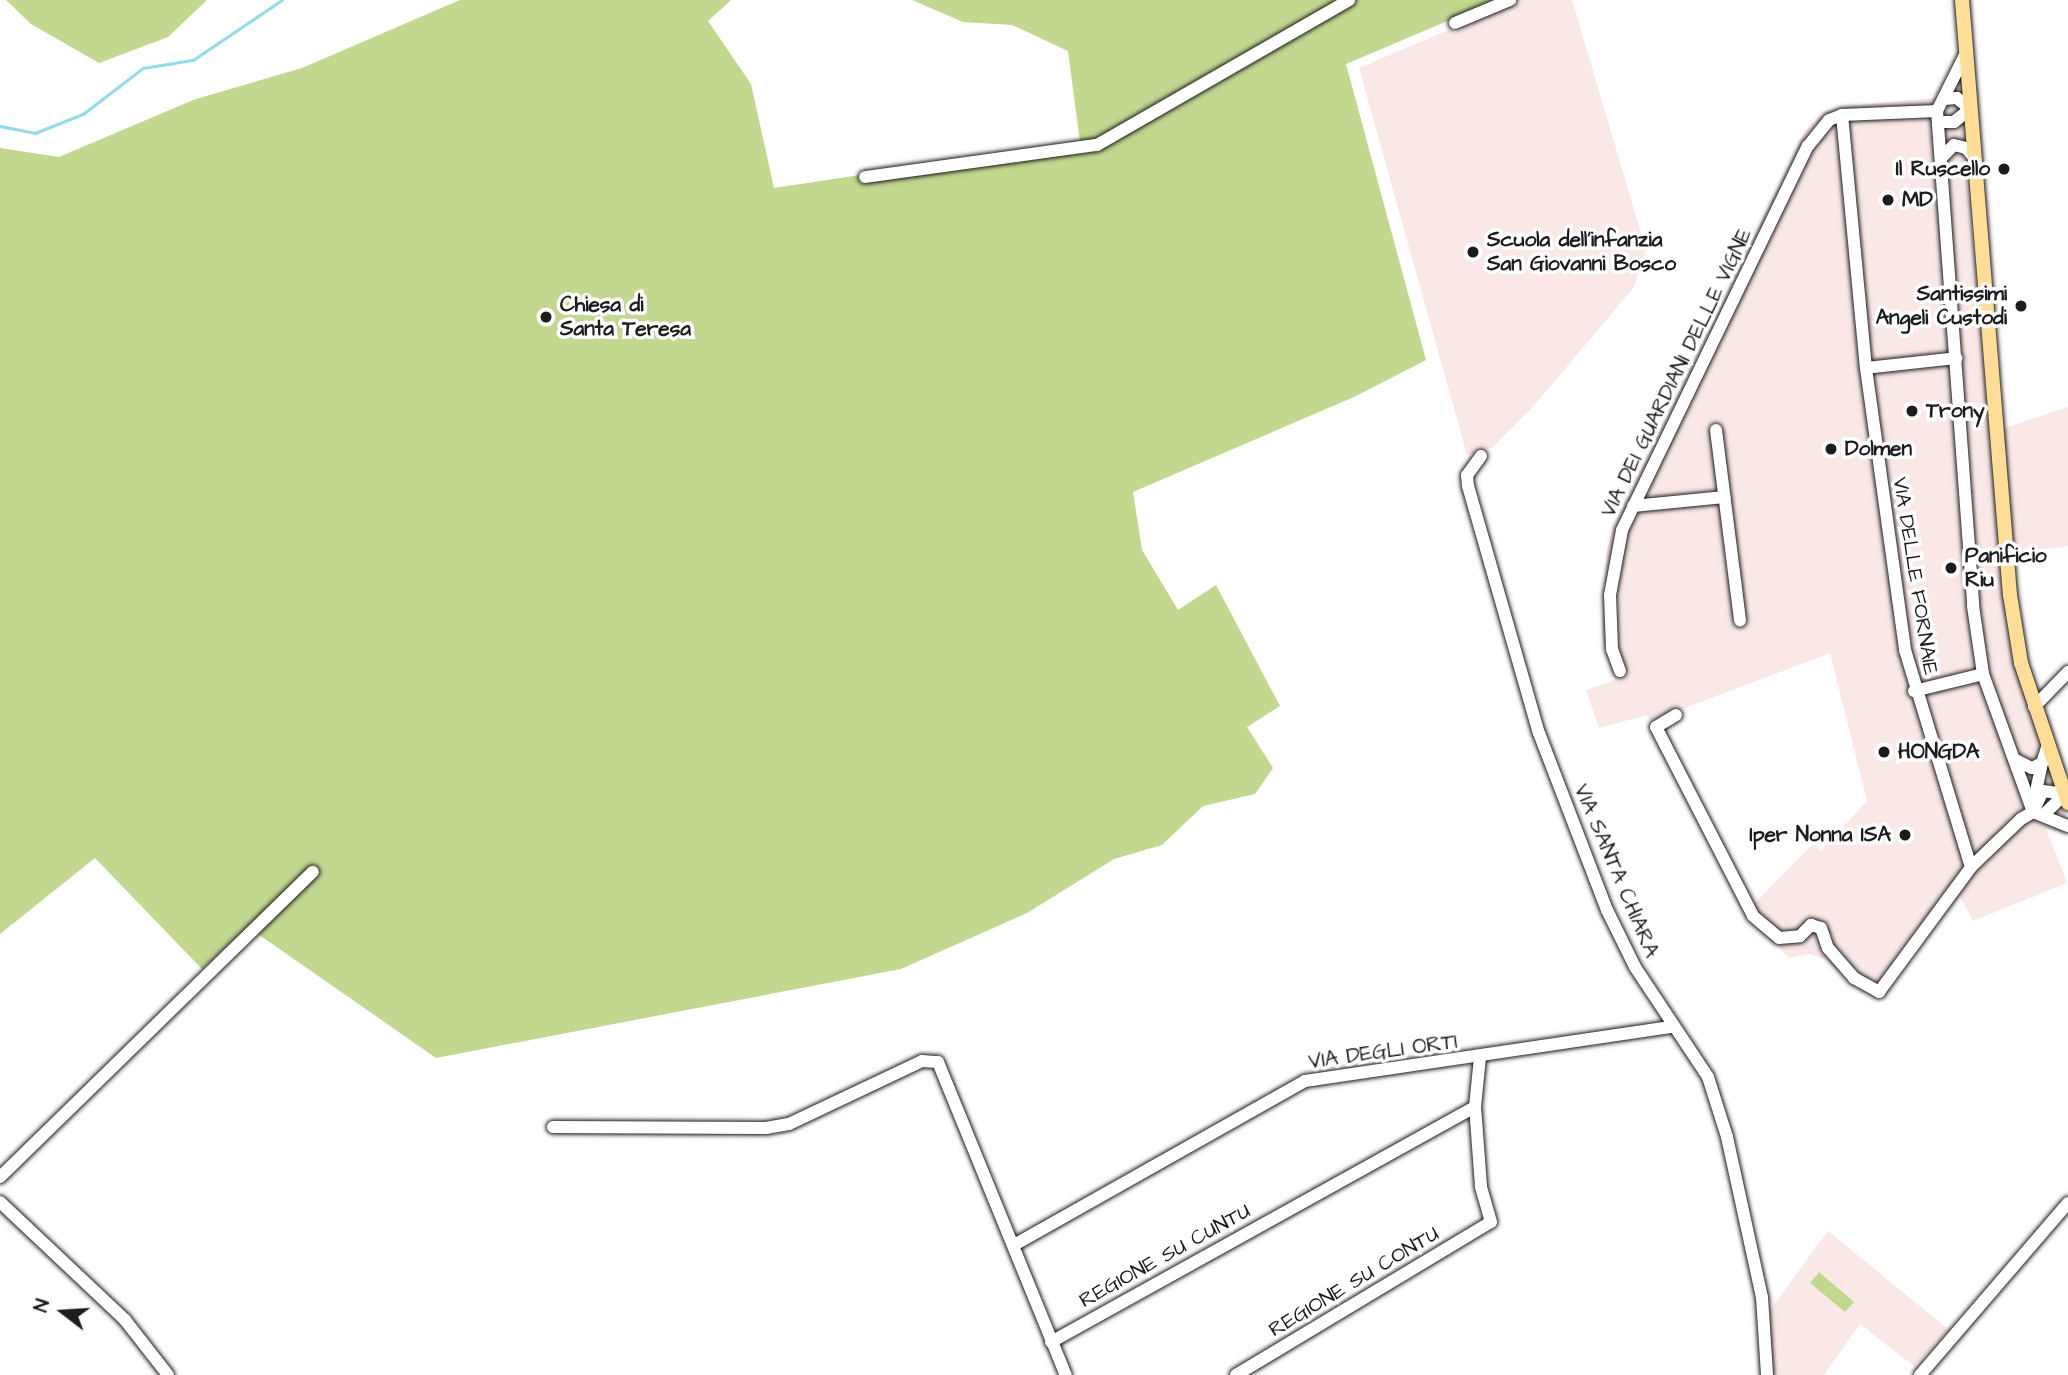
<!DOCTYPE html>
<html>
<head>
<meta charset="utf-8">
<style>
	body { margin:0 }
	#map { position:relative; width:2068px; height:1375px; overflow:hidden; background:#fff; font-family:"Architects Daughter",sans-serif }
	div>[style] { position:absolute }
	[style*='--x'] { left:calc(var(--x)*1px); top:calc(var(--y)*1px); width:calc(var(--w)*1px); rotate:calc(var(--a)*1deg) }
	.built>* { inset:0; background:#fae8e7 }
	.green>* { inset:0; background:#c1d88e }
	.stream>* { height:2.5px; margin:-1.25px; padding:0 1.25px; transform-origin:1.25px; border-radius:1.25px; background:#8eddeb }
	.roads { filter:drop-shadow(0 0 2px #1c1c1c) drop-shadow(0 0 2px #1c1c1c) }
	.minor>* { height:12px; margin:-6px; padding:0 6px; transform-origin:6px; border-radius:6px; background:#fff }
	.major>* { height:14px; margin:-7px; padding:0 7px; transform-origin:7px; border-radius:7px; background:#ffdd96 }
	.dots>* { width:19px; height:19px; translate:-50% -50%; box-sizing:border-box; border:4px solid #fff; border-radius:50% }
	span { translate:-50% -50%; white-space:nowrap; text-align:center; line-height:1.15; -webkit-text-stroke:7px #fff; paint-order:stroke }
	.poi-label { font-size:21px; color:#1c1c1c; font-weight:700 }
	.right { translate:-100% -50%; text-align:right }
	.left { translate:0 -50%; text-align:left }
	.street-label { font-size:21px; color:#1c1c1c }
	.north { position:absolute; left:28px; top:1277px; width:70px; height:70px; -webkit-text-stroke:5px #fff; paint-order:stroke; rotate:287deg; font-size:19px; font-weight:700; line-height:28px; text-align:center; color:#1c1c1c }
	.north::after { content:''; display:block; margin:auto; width:24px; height:32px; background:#1c1c1c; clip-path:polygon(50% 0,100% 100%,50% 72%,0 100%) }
</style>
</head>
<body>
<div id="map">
	<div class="built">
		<div style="clip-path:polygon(1516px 0,1572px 0,1646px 250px,1634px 287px,1532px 408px,1492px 448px,1467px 455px,1359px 68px,1451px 29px,1455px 33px)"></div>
		<div style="clip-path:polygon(1959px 96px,1990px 433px,2068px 407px,2068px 546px,1999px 556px,2012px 649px,2068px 824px,2068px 834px,2046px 829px,2067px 883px,1973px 921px,1960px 896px,1883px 988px,1863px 991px,1825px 959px,1809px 954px,1789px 958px,1750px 918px,1750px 908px,1814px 843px,1821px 851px,1867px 801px,1830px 653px,1650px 721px,1647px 715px,1599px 728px,1586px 690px,1615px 680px,1602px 634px,1607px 550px,1613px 527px,1805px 131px,1824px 112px,1846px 106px)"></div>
		<div style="clip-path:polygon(1828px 1231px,1949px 1330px,1914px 1366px,1860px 1324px,1824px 1375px,1770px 1375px,1765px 1317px)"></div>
	</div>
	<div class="green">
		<div style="clip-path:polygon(6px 0,207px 0,168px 37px,99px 63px,31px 24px)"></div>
		<div style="clip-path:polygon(460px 0,731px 0,708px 21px,751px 84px,774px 188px,1080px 142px,1068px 51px,1012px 25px,963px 22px,912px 0,1497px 0,1346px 64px,1426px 360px,1354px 397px,1133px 492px,1142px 550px,1178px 610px,1216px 585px,1280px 706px,1247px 727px,1273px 768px,1255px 794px,1203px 806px,1162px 845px,1114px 859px,1027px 913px,901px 969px,436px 1058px,248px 927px,202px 969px,95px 858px,0 934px,0 148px,59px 157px,193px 100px,302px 68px)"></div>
		<div style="clip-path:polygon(1819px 1272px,1854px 1302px,1845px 1312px,1810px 1283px)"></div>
	</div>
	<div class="stream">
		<div style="--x:0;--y:126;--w:36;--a:11"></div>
		<div style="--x:35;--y:133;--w:52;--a:-21.6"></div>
		<div style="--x:83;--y:114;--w:76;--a:-37.5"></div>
		<div style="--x:143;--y:68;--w:51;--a:-9.1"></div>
		<div style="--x:193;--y:60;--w:107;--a:-34"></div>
	</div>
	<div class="roads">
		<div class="minor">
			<div style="--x:1455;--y:23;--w:60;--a:-22.7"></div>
			<div style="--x:1966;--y:53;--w:65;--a:116.6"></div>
			<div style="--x:1937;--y:111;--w:496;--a:85.8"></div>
			<div style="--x:1973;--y:606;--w:69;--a:81.6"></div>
			<div style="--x:1983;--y:674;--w:147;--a:70.1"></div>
			<div style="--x:1842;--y:115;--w:254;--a:84.6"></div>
			<div style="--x:1866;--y:368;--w:285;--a:82.1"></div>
			<div style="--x:1905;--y:650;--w:227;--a:73.1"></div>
			<div style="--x:1938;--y:122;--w:16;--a:0"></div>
			<div style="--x:1954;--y:122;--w:21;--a:-39"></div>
			<div style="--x:1970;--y:109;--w:17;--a:-140"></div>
			<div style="--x:1957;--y:98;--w:13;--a:176"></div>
			<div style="--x:1941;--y:158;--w:18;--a:-45"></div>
			<div style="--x:1954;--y:145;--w:12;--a:14"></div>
			<div style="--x:1966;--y:148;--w:11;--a:49"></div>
			<div style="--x:865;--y:177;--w:234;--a:-7.9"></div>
			<div style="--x:1097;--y:145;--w:291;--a:-29.9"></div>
			<div style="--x:1866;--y:368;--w:91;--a:-6.3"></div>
			<div style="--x:1716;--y:430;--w:192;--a:82.8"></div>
			<div style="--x:1481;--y:456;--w:24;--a:126"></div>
			<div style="--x:1467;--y:475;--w:11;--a:85"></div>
			<div style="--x:1468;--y:486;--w:257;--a:74"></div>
			<div style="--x:1539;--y:733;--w:190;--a:69"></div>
			<div style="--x:1607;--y:910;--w:64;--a:63.8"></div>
			<div style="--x:1635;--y:967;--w:132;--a:56.4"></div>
			<div style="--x:1708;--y:1077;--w:63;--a:72.4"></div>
			<div style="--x:1727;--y:1137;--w:164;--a:77.7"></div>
			<div style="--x:1762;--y:1297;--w:78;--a:86.3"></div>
			<div style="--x:1633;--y:506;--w:92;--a:-5.6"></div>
			<div style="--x:1620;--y:671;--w:23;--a:-110"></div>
			<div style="--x:1612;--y:649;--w:54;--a:-92.1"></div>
			<div style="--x:1610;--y:595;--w:66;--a:-79.5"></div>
			<div style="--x:1622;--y:530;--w:427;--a:-64.2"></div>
			<div style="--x:1808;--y:146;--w:33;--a:-51"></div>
			<div style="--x:1829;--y:120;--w:14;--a:-21"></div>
			<div style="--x:1842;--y:115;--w:95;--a:-2.4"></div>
			<div style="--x:1914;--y:691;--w:71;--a:-13.8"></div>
			<div style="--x:2034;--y:707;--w:49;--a:-45.8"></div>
			<div style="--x:1676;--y:715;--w:23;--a:149"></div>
			<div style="--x:1656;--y:727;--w:212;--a:62.8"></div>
			<div style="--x:1753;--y:916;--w:34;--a:40"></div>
			<div style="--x:1779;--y:938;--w:21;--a:-5"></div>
			<div style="--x:1800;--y:936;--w:16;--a:-45"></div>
			<div style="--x:1811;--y:925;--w:10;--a:17"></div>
			<div style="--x:1821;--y:928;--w:21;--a:71"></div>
			<div style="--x:1828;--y:948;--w:40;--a:49"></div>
			<div style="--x:1854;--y:978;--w:29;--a:29"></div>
			<div style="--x:1879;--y:992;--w:155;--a:-53.6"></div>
			<div style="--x:1971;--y:867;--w:69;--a:-43.8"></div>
			<div style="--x:2021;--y:819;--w:14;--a:-30"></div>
			<div style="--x:2033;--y:812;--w:38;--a:22"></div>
			<div style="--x:2014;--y:759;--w:20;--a:27"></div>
			<div style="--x:2032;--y:768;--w:11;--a:-27"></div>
			<div style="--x:2042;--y:763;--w:19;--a:-72"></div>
			<div style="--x:2033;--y:805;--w:43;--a:-77.9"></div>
			<div style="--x:2033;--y:812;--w:23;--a:-65"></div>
			<div style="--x:2043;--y:791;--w:22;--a:8"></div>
			<div style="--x:2065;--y:794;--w:29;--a:136"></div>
			<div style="--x:553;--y:1127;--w:213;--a:0.3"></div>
			<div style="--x:766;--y:1128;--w:23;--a:-10"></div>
			<div style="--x:789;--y:1124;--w:147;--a:-25.3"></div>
			<div style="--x:922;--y:1061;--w:16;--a:4"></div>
			<div style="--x:938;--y:1062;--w:338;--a:67.8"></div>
			<div style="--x:0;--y:1177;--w:437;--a:-44.3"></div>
			<div style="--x:0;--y:1202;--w:172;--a:43.3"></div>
			<div style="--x:125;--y:1320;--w:70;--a:52"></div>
			<div style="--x:1014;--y:1245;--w:334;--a:-29.4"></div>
			<div style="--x:1305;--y:1081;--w:371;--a:-8.4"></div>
			<div style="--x:1051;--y:1342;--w:485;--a:-29"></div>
			<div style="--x:1236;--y:1375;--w:297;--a:-31"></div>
			<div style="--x:1491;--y:1222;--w:37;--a:-106"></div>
			<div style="--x:1481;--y:1186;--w:79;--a:-94.3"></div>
			<div style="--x:1475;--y:1107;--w:50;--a:-84.3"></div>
			<div style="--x:1920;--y:1375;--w:227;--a:-49.3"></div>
		</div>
		<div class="major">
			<div style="--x:1962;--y:0;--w:597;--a:85.39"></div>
			<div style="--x:2010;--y:595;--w:69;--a:80.8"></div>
			<div style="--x:2021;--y:663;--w:148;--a:71.4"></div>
		</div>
	</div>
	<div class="dots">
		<div style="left:2004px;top:169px;background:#1c1c1c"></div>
		<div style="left:1888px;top:200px;background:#1c1c1c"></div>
		<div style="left:1473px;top:252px;background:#1c1c1c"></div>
		<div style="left:2021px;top:306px;background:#1c1c1c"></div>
		<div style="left:546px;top:317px;background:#1c1c1c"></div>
		<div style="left:1912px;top:411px;background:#1c1c1c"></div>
		<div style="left:1831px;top:449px;background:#1c1c1c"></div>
		<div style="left:1951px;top:568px;background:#1c1c1c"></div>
		<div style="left:1884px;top:752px;background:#1c1c1c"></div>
		<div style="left:1905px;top:835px;background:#1c1c1c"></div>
	</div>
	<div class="poi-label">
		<span class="right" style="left:1990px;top:169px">Il Ruscello</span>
		<span class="left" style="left:1902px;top:200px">MD</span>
		<span class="left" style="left:1487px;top:252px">Scuola dell'infanzia<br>San Giovanni Bosco</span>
		<span class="right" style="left:2007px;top:306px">Santissimi<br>Angeli Custodi</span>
		<span class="left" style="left:560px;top:317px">Chiesa di<br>Santa Teresa</span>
		<span class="left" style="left:1926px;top:411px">Trony</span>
		<span class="left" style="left:1845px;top:449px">Dolmen</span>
		<span class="left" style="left:1965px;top:568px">Panificio<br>Riu</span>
		<span class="left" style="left:1898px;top:752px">HONGDA</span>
		<span class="right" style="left:1891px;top:835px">Iper Nonna ISA</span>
	</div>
	<div class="street-label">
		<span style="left:1677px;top:373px;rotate:-64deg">VIA DEI GUARDIANI DELLE VIGNE</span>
		<span style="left:1915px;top:576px;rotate:81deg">VIA DELLE FORNAIE</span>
		<span style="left:1616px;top:871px;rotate:67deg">VIA SANTA CHIARA</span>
		<span style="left:1383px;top:1052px;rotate:-8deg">VIA DEGLI ORTI</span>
		<span style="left:1165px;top:1256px;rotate:-29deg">REGIONE SU CUNTU</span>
		<span style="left:1354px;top:1282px;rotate:-31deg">REGIONE SU CONTU</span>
	</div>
	<div class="north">N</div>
</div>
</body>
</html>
